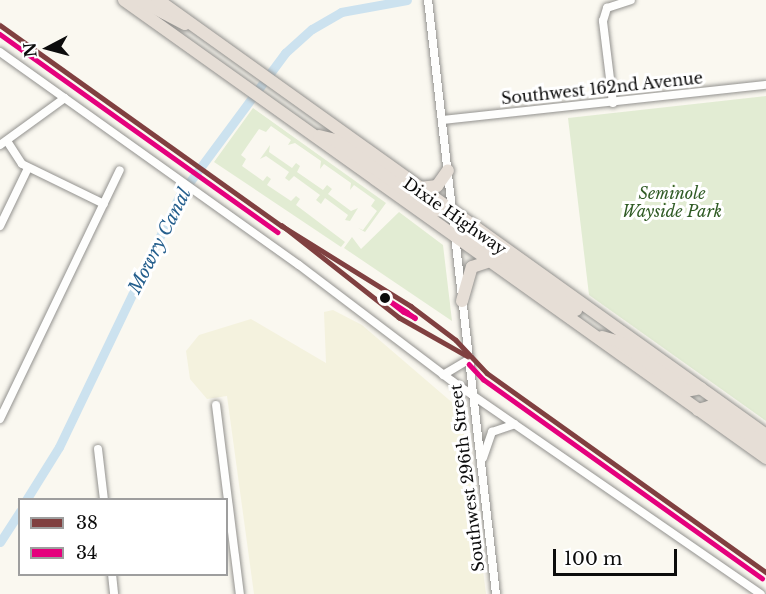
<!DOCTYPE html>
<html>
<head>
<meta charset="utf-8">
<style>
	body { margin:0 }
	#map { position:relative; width:766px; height:594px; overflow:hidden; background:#faf8f0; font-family:"Libre Baskerville",serif }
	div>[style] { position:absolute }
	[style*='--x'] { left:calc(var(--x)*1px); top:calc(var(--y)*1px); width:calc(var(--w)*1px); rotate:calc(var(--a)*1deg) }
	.farmland>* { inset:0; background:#f4f2de }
	.green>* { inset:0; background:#e2ecd3 }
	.canal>* { height:9px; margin:-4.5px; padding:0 4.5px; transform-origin:4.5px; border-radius:4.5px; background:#cce2ef }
	.roads { filter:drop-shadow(0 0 2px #93928f) drop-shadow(0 0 2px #93928f) }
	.minor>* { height:8px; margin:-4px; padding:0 4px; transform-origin:4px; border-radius:4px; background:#fefefd }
	.highway>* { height:12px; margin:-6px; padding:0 6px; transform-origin:6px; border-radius:6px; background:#e6ded6 }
	.bus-1>* { height:4.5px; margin:-2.25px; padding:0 2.25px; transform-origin:2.25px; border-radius:2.25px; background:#804040 }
	.bus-2>* { height:4.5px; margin:-2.25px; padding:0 2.25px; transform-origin:2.25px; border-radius:2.25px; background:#e5007d }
	.dots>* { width:16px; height:16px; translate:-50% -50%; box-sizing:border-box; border:3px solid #fff; border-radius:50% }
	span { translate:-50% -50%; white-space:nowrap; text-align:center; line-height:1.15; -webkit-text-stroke:6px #fff; paint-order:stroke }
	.street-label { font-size:16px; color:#0c0c0c }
	.park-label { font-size:16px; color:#305b25; font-style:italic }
	.water-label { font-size:18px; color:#255f8d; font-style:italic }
	.legend { position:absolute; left:18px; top:498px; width:210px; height:78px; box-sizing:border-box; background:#fff; border:2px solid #9e9e9e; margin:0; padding:8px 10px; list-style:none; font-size:18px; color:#0c0c0c }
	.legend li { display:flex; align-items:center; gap:12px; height:30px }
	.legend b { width:30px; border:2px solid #9e9e9e }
	.north { position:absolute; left:18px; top:18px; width:60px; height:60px; -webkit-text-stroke:4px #fff; paint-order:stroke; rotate:264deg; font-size:16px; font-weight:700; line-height:24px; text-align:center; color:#0c0c0c }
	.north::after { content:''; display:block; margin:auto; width:21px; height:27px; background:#0c0c0c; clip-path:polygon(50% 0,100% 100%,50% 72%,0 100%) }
	.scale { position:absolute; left:553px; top:549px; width:124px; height:27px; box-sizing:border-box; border:3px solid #0c0c0c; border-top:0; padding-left:8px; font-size:18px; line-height:21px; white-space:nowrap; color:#0c0c0c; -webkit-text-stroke:4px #fff; paint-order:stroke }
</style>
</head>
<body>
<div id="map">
	<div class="farmland">
		<div style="clip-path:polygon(333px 310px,362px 325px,462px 411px,486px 594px,254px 594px,227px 396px,207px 399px,190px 379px,186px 351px,199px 335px,251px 319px,326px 363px,324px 312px)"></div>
	</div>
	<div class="green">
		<div style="clip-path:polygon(766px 96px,766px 421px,589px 295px,568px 118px)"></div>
		<div style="clip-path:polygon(253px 108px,386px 203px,365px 232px,358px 228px,363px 230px,377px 211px,371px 206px,375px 200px,354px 185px,350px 190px,351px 183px,324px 164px,320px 169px,321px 161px,295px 143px,288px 145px,291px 140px,271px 126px,266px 132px,259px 129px,241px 155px,246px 159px,242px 166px,263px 181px,267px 176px,271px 179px,267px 185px,291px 201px,296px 196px,300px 199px,296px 205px,345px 242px,341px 247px,214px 162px)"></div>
		<div style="clip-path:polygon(270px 145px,269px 152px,292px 168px,296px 163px,300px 166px,297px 172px,323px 190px,327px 185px,332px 189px,328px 194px,351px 211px,358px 208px,350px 221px,345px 220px,348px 215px,325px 198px,321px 204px,316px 200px,320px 195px,294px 176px,289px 181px,285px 178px,289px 172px,266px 156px,260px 159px)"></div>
		<div style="clip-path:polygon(399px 212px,443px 245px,452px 321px,344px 248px,352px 237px,361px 249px)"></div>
	</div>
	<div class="canal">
		<div style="--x:26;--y:500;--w:62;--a:-58.1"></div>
		<div style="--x:59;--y:447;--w:280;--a:-64.4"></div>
		<div style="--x:180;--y:195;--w:177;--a:-53.5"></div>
		<div style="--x:285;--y:53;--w:36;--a:-42"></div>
		<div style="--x:312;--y:29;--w:34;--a:-30"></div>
		<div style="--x:341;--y:12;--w:67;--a:-10.3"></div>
		<div style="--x:0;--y:542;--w:37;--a:-57"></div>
	</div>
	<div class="roads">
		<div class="minor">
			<div style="--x:428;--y:0;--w:598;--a:83.47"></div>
			<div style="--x:0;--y:52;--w:367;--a:35.5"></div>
			<div style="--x:299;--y:265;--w:192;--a:37.2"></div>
			<div style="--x:452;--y:381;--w:375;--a:34.6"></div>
			<div style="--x:613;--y:103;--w:83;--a:-97"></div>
			<div style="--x:603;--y:21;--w:14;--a:-73"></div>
			<div style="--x:607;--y:8;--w:25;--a:-18"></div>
			<div style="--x:442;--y:120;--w:326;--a:-6.2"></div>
			<div style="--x:7;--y:141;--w:27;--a:57"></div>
			<div style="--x:22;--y:164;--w:91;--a:26"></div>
			<div style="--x:0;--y:145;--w:80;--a:-35.9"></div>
			<div style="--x:0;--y:226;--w:64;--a:-64.2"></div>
			<div style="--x:443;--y:375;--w:29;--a:-31"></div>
			<div style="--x:216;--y:405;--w:191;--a:82.8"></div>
			<div style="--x:0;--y:419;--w:276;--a:-64.3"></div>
			<div style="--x:98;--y:449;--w:51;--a:83.3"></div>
			<div style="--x:483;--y:458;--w:28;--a:-71"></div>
			<div style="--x:492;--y:432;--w:24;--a:-19"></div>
			<div style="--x:112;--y:574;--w:20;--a:84"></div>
		</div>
		<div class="highway">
			<div style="--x:124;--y:0;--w:789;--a:35.5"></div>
			<div style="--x:139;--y:0;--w:52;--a:27.6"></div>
			<div style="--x:158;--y:0;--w:748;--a:35.58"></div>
			<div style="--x:319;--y:136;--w:16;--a:14"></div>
			<div style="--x:335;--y:140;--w:120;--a:35.5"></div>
			<div style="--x:433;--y:210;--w:21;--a:5"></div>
			<div style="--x:420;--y:188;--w:17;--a:-7"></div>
			<div style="--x:437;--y:186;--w:19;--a:-55"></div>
			<div style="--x:459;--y:239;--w:22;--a:8"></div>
			<div style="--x:481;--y:242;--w:117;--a:35.6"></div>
			<div style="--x:462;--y:301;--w:35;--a:-74"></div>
			<div style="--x:472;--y:267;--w:19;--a:-18"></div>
			<div style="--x:602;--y:337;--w:19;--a:16"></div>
			<div style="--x:620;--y:342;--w:83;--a:36.2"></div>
			<div style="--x:687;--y:391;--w:14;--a:-12"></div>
			<div style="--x:698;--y:410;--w:11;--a:-15"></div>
			<div style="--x:709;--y:407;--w:69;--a:34.4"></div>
		</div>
	</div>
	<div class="bus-1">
		<div style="--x:0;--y:25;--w:346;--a:35.5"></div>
		<div style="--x:468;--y:357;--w:79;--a:-150.5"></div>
		<div style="--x:399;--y:318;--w:149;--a:-141.8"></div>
		<div style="--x:282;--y:226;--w:152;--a:31.8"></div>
		<div style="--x:411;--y:306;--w:56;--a:37.1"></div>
		<div style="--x:456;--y:340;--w:45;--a:46.8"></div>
		<div style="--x:487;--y:373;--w:343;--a:35.5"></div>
	</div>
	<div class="bus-2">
		<div style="--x:0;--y:34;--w:341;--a:35.5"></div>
		<div style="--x:385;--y:298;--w:26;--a:32"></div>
		<div style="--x:407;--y:312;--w:10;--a:37"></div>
		<div style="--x:415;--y:318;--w:13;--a:-153"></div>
		<div style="--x:403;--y:312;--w:23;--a:-142"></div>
		<div style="--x:469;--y:364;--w:21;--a:47"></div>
		<div style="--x:483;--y:379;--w:343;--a:35.5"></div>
	</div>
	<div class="dots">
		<div style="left:385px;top:298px;background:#0c0c0c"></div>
	</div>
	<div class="street-label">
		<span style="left:602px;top:88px;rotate:-6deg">Southwest 162nd Avenue</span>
		<span style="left:455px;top:216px;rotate:35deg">Dixie Highway</span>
		<span style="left:467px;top:478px;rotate:-97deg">Southwest 296th Street</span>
	</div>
	<div class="park-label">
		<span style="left:672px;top:202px">Seminole<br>Wayside Park</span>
	</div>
	<div class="water-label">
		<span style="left:160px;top:241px;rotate:-63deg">Mowry Canal</span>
	</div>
	<ul class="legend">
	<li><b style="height:8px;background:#804040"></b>38</li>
	<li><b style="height:8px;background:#e5007d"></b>34</li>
	</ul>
	<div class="north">N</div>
	<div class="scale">100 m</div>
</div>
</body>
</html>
